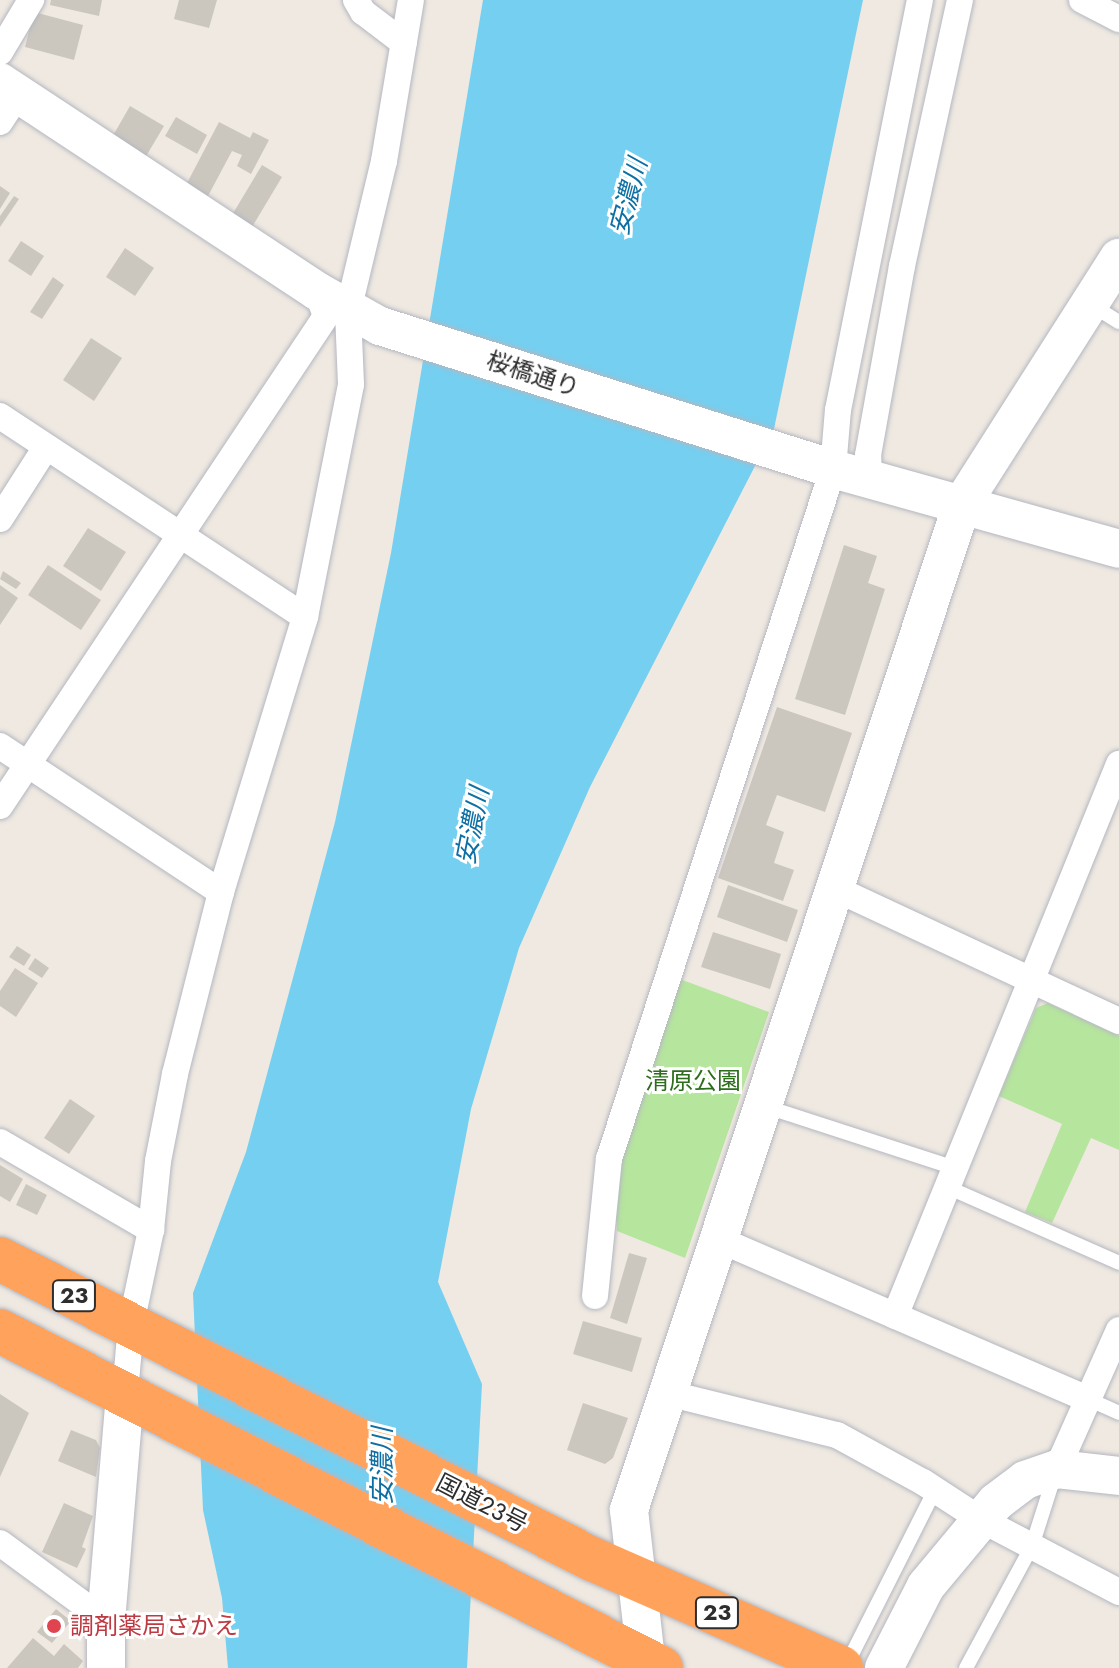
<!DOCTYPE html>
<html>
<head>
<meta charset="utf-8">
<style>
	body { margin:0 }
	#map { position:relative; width:1119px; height:1668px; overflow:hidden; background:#efe9e1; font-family:Jost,"Noto Sans JP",sans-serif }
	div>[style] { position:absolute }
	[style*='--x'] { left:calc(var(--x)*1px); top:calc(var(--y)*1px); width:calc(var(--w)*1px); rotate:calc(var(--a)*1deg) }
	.green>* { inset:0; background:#b6e59e }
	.water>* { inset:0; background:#75cff0 }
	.building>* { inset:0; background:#cbc7bf }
	.roads { filter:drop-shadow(0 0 2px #b4b7c1) drop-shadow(0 0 2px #b4b7c1) }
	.lane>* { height:14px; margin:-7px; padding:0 7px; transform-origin:7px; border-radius:7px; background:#fff }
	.street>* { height:26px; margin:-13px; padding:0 13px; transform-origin:13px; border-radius:13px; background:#fff }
	.secondary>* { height:38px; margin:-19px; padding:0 19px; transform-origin:19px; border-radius:19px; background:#fff }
	.highway>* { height:44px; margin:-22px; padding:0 22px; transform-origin:22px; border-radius:22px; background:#ffa35c }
	.dots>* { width:22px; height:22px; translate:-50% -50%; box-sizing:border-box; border:4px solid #fff; border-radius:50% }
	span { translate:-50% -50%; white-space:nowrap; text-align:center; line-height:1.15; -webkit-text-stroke:6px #fff; paint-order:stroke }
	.shield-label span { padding:2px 6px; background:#fff; border:2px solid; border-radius:6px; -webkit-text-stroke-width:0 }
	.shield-label { font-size:22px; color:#2e2e2e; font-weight:700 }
	.street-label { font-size:24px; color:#2e2e2e }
	.park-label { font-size:24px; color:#2c6e1b }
	.health-label { font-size:24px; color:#be3a42 }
	.left { translate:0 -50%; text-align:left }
	.water-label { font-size:26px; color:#0d6fa3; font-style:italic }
</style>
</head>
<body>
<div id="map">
	<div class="green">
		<div style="clip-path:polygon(677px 978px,769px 1012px,685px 1258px,617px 1231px,613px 1176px)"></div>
		<div style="clip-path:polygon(1048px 1003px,1119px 1036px,1119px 1150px,1091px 1138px,1052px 1223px,1025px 1212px,1062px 1124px,999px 1096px,1036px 1008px)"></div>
	</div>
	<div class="water">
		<div style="clip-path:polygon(483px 0,863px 0,774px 429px,590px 787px,519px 948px,471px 1109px,438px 1282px,482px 1384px,467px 1668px,228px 1668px,222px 1598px,203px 1510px,193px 1293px,246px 1152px,335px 822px,391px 553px)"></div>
	</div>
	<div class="building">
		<div style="clip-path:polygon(51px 0,102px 0,99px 16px,50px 5px)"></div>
		<div style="clip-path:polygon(179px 0,217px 0,209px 28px,174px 19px)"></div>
		<div style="clip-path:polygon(34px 12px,83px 25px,74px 60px,25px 47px)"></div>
		<div style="clip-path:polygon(130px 106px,164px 126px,145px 158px,111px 139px)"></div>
		<div style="clip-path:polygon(176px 117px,207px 135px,197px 154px,165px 136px)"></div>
		<div style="clip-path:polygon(219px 122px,250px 138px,253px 132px,269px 140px,251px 174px,237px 166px,242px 155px,232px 151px,208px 196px,186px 185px)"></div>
		<div style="clip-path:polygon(262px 165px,282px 177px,252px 227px,232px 215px)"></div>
		<div style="clip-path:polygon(0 186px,10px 193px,0 209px)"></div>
		<div style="clip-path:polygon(14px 196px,19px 199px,0 227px,0 216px)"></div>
		<div style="clip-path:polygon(21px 241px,44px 256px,31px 276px,8px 261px)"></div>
		<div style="clip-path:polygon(125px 248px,154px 268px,135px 296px,106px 277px)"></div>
		<div style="clip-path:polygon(53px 277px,64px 285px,42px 319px,30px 312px)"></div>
		<div style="clip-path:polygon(91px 338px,122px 358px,94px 401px,63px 380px)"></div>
		<div style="clip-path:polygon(88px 528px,126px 552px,101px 591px,63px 566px)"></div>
		<div style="clip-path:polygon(844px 545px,877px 556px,868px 583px,885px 589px,845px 715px,795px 699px)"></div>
		<div style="clip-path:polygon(48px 565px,101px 600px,81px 630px,28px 595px)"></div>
		<div style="clip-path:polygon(3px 571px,21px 583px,16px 589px,0 579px)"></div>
		<div style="clip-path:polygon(0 585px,18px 598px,0 625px)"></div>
		<div style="clip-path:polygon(777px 707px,852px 733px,825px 812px,777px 795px,766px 825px,784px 832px,774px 863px,794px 870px,783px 901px,718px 878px)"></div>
		<div style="clip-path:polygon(728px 885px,798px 910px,787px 942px,717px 917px)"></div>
		<div style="clip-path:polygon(713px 932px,781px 954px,770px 989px,701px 967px)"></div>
		<div style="clip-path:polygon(17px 946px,31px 955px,24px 966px,9px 957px)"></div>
		<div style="clip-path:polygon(35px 958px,49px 968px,42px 978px,28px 969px)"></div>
		<div style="clip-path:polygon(15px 968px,38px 983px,16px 1017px,0 1006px,0 991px)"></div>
		<div style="clip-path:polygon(70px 1099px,95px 1116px,69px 1154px,44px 1138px)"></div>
		<div style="clip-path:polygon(0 1165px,23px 1179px,10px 1202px,0 1196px)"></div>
		<div style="clip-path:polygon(26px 1184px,47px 1195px,37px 1215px,16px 1205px)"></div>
		<div style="clip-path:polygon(629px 1253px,647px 1258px,627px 1324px,610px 1318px)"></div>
		<div style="clip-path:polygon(583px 1321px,642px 1338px,632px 1372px,573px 1354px)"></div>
		<div style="clip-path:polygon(0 1394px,29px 1413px,0 1477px)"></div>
		<div style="clip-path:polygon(583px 1403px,628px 1418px,613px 1458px,605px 1464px,567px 1450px)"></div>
		<div style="clip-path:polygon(71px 1430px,96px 1440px,100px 1448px,96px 1477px,58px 1461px)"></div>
		<div style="clip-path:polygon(64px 1503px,93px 1516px,82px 1547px,86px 1549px,77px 1568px,42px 1552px)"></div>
		<div style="clip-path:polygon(56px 1609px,71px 1621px,52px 1643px,37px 1632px)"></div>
		<div style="clip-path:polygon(33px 1638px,54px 1656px,64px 1644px,83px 1661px,78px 1668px,7px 1668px)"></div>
	</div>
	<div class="roads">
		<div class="lane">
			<div style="--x:1090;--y:304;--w:34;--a:32"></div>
			<div style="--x:764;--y:1106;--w:201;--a:18"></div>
			<div style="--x:947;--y:1187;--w:188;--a:23.8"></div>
			<div style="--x:1088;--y:1399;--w:34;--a:24"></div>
			<div style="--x:845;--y:1668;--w:199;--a:-63.2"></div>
			<div style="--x:966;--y:1668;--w:139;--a:-61.6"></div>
			<div style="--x:1032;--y:1546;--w:72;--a:-72.3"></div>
		</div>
		<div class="street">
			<div style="--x:356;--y:0;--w:14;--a:60"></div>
			<div style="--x:363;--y:12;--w:51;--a:37.1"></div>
			<div style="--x:1082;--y:0;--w:42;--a:27.2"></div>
			<div style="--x:0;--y:52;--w:61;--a:-59.2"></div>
			<div style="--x:0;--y:122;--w:33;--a:-57"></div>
			<div style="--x:0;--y:416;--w:365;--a:33.4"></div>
			<div style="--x:869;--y:479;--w:24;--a:-92"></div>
			<div style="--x:868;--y:455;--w:192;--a:-79.8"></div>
			<div style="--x:902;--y:266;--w:272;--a:-77.7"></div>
			<div style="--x:0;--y:519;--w:85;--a:-57.4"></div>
			<div style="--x:0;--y:746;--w:265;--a:33.5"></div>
			<div style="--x:0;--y:806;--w:589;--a:-56.36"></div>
			<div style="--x:326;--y:316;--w:27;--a:-110"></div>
			<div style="--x:836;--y:889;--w:312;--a:25"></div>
			<div style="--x:0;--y:1142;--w:175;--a:30.2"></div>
			<div style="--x:720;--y:1240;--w:401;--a:23.4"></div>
			<div style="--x:595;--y:1296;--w:138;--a:-84.2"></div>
			<div style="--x:609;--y:1159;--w:725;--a:-72.01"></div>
			<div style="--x:833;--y:469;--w:59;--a:-85.2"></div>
			<div style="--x:838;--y:410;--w:418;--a:-78.7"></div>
			<div style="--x:895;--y:1316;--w:596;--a:-67.91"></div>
			<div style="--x:667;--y:1393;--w:175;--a:13.9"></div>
			<div style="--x:837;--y:1435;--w:98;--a:28.7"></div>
			<div style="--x:923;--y:1482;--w:68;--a:33"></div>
			<div style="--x:980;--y:1519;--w:157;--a:27.7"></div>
			<div style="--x:125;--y:1394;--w:70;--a:-85.1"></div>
			<div style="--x:131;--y:1324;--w:96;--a:-78"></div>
			<div style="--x:151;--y:1230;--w:69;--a:-84.2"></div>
			<div style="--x:158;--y:1161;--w:89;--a:-78.9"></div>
			<div style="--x:175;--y:1074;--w:188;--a:-75.8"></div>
			<div style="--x:221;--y:892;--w:288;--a:-73"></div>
			<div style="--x:305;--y:617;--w:237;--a:-78.8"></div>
			<div style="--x:351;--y:384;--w:73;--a:-92.4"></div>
			<div style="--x:348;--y:311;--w:154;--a:-76.5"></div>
			<div style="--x:384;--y:161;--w:163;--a:-80.5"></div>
			<div style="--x:1057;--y:1469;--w:152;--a:-66"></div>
			<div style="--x:0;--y:1543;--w:132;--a:36.3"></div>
		</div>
		<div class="secondary">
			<div style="--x:0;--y:82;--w:380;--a:33.4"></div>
			<div style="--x:317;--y:291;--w:72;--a:29.1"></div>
			<div style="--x:380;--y:326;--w:475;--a:17.5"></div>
			<div style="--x:833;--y:469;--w:297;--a:15.6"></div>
			<div style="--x:106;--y:1668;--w:47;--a:-90"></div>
			<div style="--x:106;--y:1621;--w:228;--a:-85.2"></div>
			<div style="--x:647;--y:1668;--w:159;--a:-96.5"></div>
			<div style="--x:629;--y:1510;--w:1060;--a:-71.68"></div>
			<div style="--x:962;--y:504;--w:292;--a:-57.5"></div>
			<div style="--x:884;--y:1668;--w:92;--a:-62.9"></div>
			<div style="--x:926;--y:1586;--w:109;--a:-50.2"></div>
			<div style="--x:996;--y:1502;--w:36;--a:-37"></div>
			<div style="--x:1025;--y:1480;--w:34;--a:-19"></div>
			<div style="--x:1057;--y:1469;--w:62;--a:6.4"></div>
		</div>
		<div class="highway">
			<div style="--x:0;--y:1259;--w:664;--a:26.87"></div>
			<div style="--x:592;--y:1559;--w:272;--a:23.6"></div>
			<div style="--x:0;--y:1331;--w:742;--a:27.01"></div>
		</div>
	</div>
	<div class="dots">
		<div style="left:54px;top:1626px;background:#e0444e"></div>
	</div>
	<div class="shield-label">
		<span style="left:74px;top:1296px">23</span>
		<span style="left:717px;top:1613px">23</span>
	</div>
	<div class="street-label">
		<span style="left:533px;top:374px;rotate:18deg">桜橋通り</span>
		<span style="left:482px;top:1503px;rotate:27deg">国道23号</span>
	</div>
	<div class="park-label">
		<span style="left:693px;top:1081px">清原公園</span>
	</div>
	<div class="health-label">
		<span class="left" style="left:70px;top:1626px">調剤薬局さかえ</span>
	</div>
	<div class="water-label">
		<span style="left:629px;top:197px;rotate:-75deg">安濃川</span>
		<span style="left:473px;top:826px;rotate:-79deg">安濃川</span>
		<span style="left:383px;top:1466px;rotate:-90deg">安濃川</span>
	</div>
</div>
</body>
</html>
